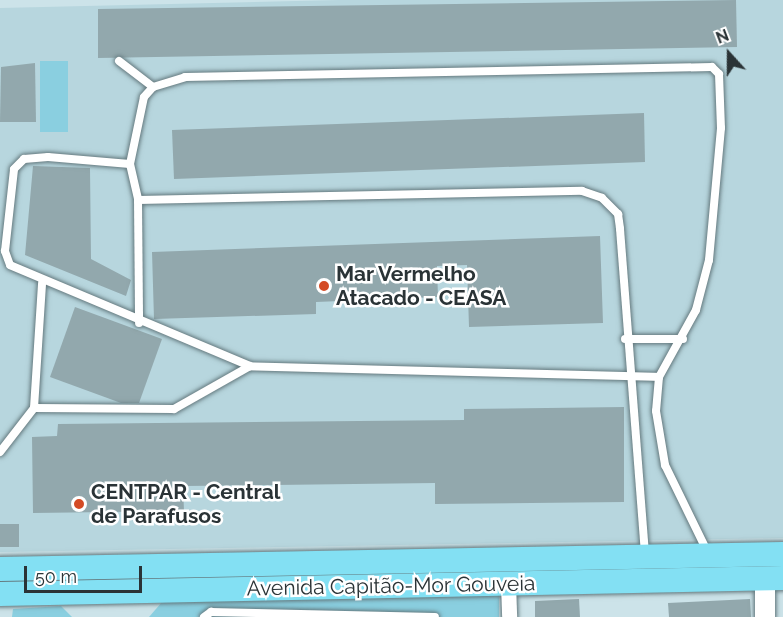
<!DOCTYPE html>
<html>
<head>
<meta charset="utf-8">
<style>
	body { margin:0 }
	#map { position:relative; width:783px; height:617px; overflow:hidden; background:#cce3e9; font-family:Raleway,sans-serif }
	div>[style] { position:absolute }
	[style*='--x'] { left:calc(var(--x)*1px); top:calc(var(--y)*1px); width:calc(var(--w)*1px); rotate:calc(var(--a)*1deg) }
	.built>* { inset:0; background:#b7d6de }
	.green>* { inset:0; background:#8acfe0 }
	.building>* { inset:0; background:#92a8ad }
	.roads { filter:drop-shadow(0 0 2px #64797e) drop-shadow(0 0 2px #64797e) }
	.service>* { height:8px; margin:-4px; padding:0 4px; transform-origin:4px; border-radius:4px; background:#fff }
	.minor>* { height:15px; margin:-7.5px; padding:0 7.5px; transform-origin:7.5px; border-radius:7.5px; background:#fff }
	.tertiary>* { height:20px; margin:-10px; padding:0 10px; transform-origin:10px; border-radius:10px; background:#fff }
	.primary>* { height:24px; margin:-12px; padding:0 12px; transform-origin:12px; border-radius:12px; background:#83e0f3 }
	.dots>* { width:16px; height:16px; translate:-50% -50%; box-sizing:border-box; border:3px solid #fff; border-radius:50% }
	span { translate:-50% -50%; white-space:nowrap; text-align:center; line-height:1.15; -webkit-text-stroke:5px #fff; paint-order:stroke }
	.poi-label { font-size:21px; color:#2a3336; font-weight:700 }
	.left { translate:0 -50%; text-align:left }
	.street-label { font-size:21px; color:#2a3336 }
	.north { position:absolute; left:699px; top:24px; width:60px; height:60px; -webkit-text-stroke:4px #fff; paint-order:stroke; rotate:339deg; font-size:16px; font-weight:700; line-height:24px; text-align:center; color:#2a3336 }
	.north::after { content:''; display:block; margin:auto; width:21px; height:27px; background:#2a3336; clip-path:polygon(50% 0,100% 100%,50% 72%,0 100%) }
	.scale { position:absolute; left:24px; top:566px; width:118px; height:27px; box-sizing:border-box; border:3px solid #2a3336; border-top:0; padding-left:8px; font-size:18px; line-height:21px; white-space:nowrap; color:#2a3336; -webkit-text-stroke:4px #fff; paint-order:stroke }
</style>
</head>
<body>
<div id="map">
	<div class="built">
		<div style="clip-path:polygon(339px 0,783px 0,783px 538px,0 552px,0 8px)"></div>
	</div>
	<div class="green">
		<div style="clip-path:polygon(40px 61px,68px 61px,68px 132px,40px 132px)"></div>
		<div style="clip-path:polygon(499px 594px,499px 617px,149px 617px,162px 602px)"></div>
		<div style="clip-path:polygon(61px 606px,72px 617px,12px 617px,13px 609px)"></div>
	</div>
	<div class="building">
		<div style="clip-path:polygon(736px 0,737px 47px,98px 58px,98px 9px)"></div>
		<div style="clip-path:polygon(35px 63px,36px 122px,0 122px,1px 67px)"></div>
		<div style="clip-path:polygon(644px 113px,645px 162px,174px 179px,172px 130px)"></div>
		<div style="clip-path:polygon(33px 166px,90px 168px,91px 259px,131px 280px,126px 296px,25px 255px)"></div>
		<div style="clip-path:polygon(600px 236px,603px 323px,469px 327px,467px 265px,437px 266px,438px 297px,316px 302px,316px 314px,154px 319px,152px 252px)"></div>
		<div style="clip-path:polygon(75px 307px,162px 339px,139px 403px,121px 403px,50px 377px)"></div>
		<div style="clip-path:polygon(624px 407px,624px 502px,435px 504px,435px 483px,183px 486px,184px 511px,33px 513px,32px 437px,57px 436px,58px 424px,464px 420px,464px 409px)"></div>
		<div style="clip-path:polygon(0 524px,19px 524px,19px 547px,0 547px)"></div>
		<div style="clip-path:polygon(579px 599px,580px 617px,535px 617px,535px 601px)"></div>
		<div style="clip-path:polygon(750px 599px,751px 617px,669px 617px,668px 603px)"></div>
	</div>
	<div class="roads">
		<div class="service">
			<div style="--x:119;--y:61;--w:43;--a:37.4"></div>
			<div style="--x:130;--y:164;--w:37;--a:77"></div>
			<div style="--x:138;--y:200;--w:444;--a:-1.2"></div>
			<div style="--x:582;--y:191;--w:21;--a:19"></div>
			<div style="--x:602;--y:198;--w:23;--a:45"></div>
			<div style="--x:618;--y:214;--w:15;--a:82"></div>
			<div style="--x:620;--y:229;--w:325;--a:85.6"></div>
			<div style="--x:138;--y:200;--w:123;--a:89.5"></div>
			<div style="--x:625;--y:339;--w:58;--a:0"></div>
			<div style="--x:659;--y:377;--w:409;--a:-178.5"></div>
			<div style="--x:250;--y:366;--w:260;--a:-157.2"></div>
			<div style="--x:10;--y:265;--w:15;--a:-110"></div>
			<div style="--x:5;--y:251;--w:82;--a:-83.7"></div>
			<div style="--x:14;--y:169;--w:14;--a:-45"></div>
			<div style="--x:24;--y:159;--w:24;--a:-5"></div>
			<div style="--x:48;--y:157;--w:82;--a:4.9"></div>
			<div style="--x:130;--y:164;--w:68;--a:-78.2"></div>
			<div style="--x:144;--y:97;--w:13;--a:-48"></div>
			<div style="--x:153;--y:87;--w:34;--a:-17"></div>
			<div style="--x:185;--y:77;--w:527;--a:-1.09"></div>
			<div style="--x:712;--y:67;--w:10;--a:45"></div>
			<div style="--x:719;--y:74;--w:54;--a:87.9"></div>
			<div style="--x:721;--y:128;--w:133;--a:95.2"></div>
			<div style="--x:709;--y:260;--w:52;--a:104.6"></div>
			<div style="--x:696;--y:310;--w:77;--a:118.9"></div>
			<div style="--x:659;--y:377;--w:34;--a:95"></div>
			<div style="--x:656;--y:411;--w:55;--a:80.5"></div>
			<div style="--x:665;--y:465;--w:98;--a:64"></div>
			<div style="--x:34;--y:408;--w:125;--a:-86.3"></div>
			<div style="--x:0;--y:452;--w:56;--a:-52.3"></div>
			<div style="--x:34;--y:408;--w:140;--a:0.4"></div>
			<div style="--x:174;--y:409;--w:87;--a:-29.5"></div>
			<div style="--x:204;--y:617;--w:9;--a:-36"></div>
			<div style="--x:211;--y:612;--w:224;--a:1.3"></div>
		</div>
		<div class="minor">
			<div style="--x:508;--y:583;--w:34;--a:88"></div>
		</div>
		<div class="tertiary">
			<div style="--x:765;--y:617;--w:39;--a:-90"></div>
		</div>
		<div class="primary">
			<div style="--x:0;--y:569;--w:783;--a:-1.1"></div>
			<div style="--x:0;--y:594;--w:783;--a:-1.17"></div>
		</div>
	</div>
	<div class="dots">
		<div style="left:324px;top:286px;background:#d44b25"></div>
		<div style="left:79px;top:504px;background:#d44b25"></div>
	</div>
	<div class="poi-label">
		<span class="left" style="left:336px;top:286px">Mar Vermelho<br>Atacado - CEASA</span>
		<span class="left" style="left:91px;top:504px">CENTPAR - Central<br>de Parafusos</span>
	</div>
	<div class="street-label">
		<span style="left:391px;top:586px;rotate:-1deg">Avenida Capitão-Mor Gouveia</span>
	</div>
	<div class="north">N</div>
	<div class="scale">50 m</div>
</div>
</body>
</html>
